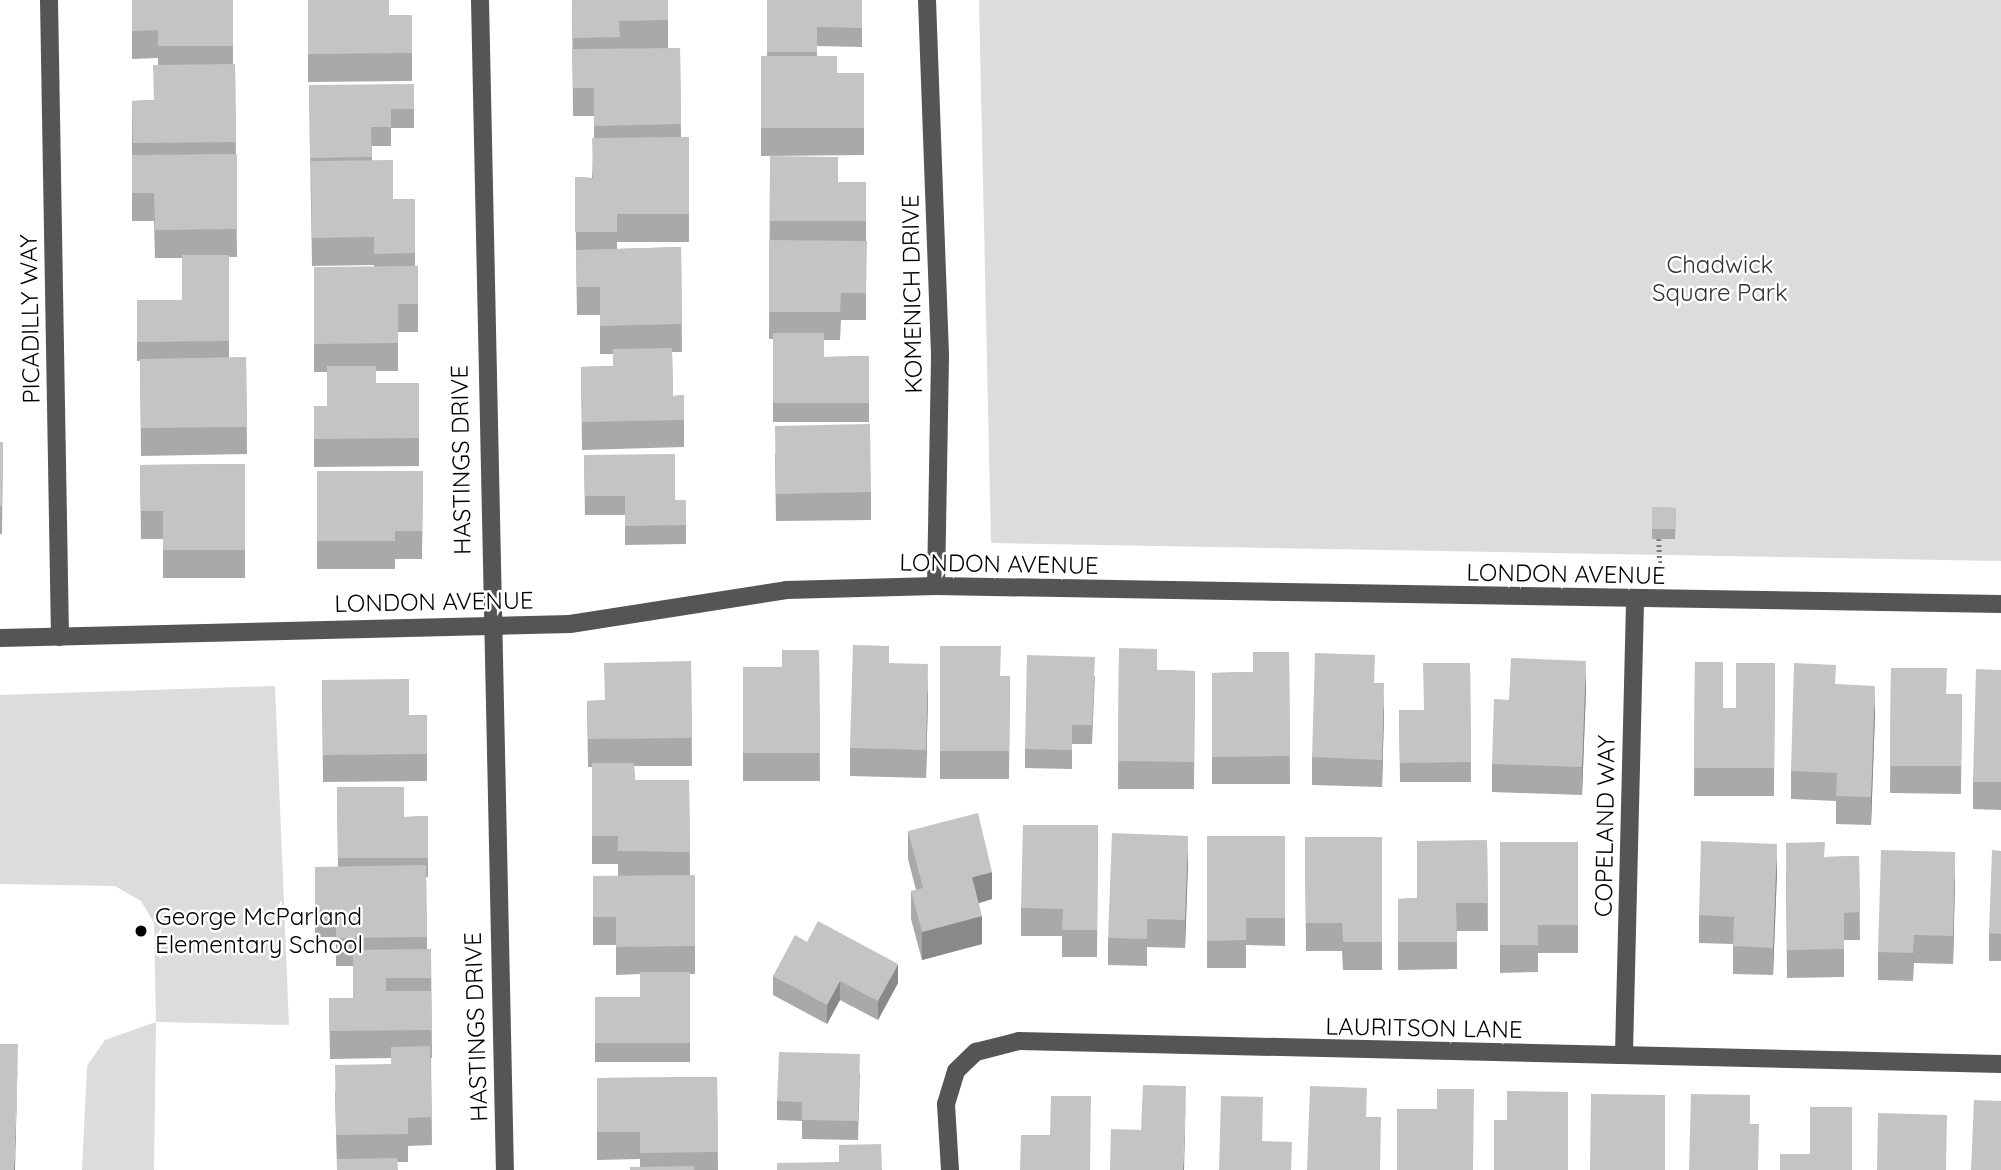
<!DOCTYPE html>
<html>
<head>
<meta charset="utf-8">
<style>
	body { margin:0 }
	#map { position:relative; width:2001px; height:1170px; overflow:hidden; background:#fff; font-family:Quicksand,sans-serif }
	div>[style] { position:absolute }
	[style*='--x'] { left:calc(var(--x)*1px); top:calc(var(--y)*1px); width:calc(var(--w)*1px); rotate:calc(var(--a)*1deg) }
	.green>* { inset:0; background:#dcdcdc }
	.path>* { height:4.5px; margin-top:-2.25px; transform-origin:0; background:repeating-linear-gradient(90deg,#777 0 2px,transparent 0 5.5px) }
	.minor>* { height:18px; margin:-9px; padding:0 9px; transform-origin:9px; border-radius:9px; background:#555 }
	.wall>* { inset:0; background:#a9a9a9 }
	.shaded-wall>* { inset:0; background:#898989 }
	.building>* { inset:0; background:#c4c4c4 }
	.dots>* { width:19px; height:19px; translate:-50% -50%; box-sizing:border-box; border:4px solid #fff; border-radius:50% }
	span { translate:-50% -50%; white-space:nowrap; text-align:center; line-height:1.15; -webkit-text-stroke:5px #fff; paint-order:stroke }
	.park-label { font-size:24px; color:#333 }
	.street-label { font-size:24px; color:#000 }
	.poi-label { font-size:24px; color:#000 }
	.left { translate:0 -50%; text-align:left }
</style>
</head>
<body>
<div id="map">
	<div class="green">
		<div style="clip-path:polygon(979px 0,2001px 0,2001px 561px,991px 543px)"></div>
		<div style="clip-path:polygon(275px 686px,289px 1025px,156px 1022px,154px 1170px,82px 1170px,87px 1066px,105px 1040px,156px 1022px,154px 923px,141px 901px,115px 886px,0 884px,0 695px)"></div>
	</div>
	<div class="path">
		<div style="--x:1659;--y:539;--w:26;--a:88"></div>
	</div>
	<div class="minor">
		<div style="--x:49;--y:0;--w:637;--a:89.01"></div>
		<div style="--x:480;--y:0;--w:1170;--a:88.78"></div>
		<div style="--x:927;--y:0;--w:357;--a:87.9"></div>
		<div style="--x:940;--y:357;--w:229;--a:91"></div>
		<div style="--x:0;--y:638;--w:570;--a:-1.41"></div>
		<div style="--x:570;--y:624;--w:219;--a:-8.9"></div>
		<div style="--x:786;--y:590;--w:150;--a:-1.5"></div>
		<div style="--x:936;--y:586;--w:1065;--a:0.97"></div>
		<div style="--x:1624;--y:1053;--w:453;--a:-88.6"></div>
		<div style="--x:950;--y:1170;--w:66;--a:-93.5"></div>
		<div style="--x:946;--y:1104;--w:34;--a:-73"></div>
		<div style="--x:956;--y:1071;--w:28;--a:-44"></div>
		<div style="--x:976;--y:1052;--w:44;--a:-14.3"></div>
		<div style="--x:1019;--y:1041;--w:982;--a:1.34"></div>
	</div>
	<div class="wall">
		<div style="clip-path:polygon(132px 0,233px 0,233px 64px,235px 64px,237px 257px,229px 257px,229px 358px,246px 357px,247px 454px,141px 456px,140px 361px,137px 361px,137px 300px,182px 300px,182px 258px,155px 258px,154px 221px,132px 221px,132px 101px,154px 100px,158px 65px,158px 58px,132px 59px)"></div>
		<div style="clip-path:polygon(308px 0,389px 15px,412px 15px,412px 81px,308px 82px)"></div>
		<div style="clip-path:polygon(572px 0,668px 0,668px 48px,680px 48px,681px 137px,689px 137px,689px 242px,617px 242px,617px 249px,681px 247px,682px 352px,672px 352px,673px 396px,684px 395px,684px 447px,582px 450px,581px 367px,613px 366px,613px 354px,600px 354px,600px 315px,577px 315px,575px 177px,592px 178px,594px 138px,594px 116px,573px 116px)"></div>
		<div style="clip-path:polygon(767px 0,862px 0,862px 47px,817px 46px,817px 56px,837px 73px,864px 73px,864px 155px,761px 156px,761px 56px,767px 56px)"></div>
		<div style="clip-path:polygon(309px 85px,414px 109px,414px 128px,391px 128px,391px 146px,372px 146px,372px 160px,393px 199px,415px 199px,415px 266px,418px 266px,418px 332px,398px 332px,398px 371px,376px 371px,376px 383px,419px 383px,419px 466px,314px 467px,314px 406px,327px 406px,327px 372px,314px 372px,314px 267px,374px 267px,374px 265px,312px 266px)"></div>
		<div style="clip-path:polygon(770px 156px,838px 182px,866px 182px,866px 320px,841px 320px,840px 340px,824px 340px,824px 357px,869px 356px,869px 422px,773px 422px,773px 339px,769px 339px)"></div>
		<div style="clip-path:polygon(0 442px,3px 442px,2px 534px,0 534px)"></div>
		<div style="clip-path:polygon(775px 454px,871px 492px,871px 520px,776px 521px)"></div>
		<div style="clip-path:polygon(584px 455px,675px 500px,686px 500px,686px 544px,625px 545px,625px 515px,585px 515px)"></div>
		<div style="clip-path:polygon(245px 464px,245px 578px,163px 578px,163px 539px,141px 539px,140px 465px)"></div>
		<div style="clip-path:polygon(317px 471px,423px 471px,422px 559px,395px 559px,395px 569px,317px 569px)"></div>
		<div style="clip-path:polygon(1652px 507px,1676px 508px,1675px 539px,1652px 539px)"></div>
		<div style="clip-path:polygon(940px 646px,1001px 676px,1010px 676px,1009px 779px,940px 779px)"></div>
		<div style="clip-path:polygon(1119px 648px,1157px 670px,1195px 671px,1194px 789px,1118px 789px)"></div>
		<div style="clip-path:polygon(819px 650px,820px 781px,743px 781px,743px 667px,782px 667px)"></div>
		<div style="clip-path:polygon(1289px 652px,1290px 784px,1212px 784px,1212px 673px,1253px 672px)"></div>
		<div style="clip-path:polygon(691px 661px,692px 766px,634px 766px,635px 780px,689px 780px,690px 875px,695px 946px,695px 974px,690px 974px,690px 1062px,595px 1062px,595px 997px,640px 997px,640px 974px,616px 975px,616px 945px,593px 945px,593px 876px,618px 876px,618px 864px,592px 864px,592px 767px,588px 767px,587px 701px,605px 700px)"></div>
		<div style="clip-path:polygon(1695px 662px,1723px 708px,1736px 708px,1775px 663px,1774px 796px,1694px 796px)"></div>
		<div style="clip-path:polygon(1470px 663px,1471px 782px,1400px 782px,1399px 710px,1424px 710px)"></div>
		<div style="clip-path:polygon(1891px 668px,1947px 694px,1962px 694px,1961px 794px,1890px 793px)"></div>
		<div style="clip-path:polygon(2001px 670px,2001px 810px,1973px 809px,1973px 782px)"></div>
		<div style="clip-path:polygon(1095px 676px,1092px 744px,1072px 744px,1072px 769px,1025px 768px,1025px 749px)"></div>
		<div style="clip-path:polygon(322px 680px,409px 715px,427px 754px,427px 781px,323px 782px)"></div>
		<div style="clip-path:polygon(1375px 683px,1384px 711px,1382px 787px,1312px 785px,1312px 757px)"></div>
		<div style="clip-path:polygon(1836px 684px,1875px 714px,1871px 825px,1836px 824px,1836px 801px,1791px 799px,1791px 771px)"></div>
		<div style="clip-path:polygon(1586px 689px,1582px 795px,1492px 792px,1492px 764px)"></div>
		<div style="clip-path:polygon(928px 692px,926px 778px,850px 776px,850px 748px)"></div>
		<div style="clip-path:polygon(337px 787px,404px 817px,428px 816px,428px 877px,426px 877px,427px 949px,431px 949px,432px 1058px,431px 1058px,432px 1145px,408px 1146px,408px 1162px,397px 1162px,337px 1170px,335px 1092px,391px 1064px,391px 1058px,330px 1059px,329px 998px,353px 998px,353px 966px,336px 966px,336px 937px,315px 937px,315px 867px,338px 867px)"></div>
		<div style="clip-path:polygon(1098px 825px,1097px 957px,1062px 957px,1062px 936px,1021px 936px,1021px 908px)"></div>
		<div style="clip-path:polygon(908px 831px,992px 899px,979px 903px,982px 944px,922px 960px,911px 919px,911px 891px,916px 890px,908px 859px)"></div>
		<div style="clip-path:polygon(1207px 836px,1285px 836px,1285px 946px,1246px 945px,1246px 968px,1207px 968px)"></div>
		<div style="clip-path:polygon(1305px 837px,1382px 837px,1382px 970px,1343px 970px,1342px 951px,1306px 951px)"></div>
		<div style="clip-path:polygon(1487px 840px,1488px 931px,1457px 931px,1457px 969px,1398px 970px,1398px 899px,1417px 898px)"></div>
		<div style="clip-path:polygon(1500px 842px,1578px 842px,1578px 953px,1538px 953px,1538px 972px,1500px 973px)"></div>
		<div style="clip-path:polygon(2001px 851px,2001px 961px,1989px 961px,1989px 933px)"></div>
		<div style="clip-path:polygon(1859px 856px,1860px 940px,1844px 940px,1844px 977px,1787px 978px,1786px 871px,1825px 857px)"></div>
		<div style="clip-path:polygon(1188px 863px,1185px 948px,1147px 947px,1147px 966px,1108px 965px,1108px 938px)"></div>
		<div style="clip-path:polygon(1777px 872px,1773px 975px,1733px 974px,1733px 944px,1699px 943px,1699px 915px)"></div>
		<div style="clip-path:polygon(1955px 879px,1953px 964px,1914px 963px,1913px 981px,1878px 980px,1878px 952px)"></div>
		<div style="clip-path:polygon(807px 942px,898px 983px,878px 1020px,840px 1000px,827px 1024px,773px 995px,773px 976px)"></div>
		<div style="clip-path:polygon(860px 1073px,858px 1140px,802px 1139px,802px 1121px,777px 1120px,777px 1101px)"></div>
		<div style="clip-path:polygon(717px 1077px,718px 1170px,630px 1170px,640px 1167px,640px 1159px,597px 1160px,597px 1078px)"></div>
	</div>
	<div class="shaded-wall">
		<div style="clip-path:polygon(1586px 661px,1586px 689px,1582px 795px,1582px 767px)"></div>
		<div style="clip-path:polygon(928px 664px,928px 692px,926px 778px,926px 750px)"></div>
		<div style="clip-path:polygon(1384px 683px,1384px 711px,1382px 787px,1382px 760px)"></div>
		<div style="clip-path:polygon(1875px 686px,1875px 714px,1871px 825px,1871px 797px)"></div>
		<div style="clip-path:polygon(1188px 836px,1188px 863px,1185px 948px,1185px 920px)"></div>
		<div style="clip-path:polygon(1777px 844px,1777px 872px,1773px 975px,1773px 948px)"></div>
		<div style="clip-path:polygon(1955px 852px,1955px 879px,1953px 964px,1953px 936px)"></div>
		<div style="clip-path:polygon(992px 872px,992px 899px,972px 905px,972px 877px)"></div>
		<div style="clip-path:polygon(982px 916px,982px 944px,922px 960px,922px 932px)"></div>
		<div style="clip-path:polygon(898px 964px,898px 983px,878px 1020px,878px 1001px)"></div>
		<div style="clip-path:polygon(840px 981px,840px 1000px,827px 1024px,827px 1005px)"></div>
		<div style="clip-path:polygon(18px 1044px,15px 1170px,14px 1170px)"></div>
		<div style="clip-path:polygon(1186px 1086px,1184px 1170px,1183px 1170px)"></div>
	</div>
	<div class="building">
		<div style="clip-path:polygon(132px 0,233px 0,233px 46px,158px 46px,158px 30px,132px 31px)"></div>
		<div style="clip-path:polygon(308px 0,389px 0,389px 15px,412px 15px,412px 53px,308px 54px)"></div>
		<div style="clip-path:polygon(572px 0,668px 0,668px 20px,619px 21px,620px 37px,573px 38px)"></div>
		<div style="clip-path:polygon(767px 0,862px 0,862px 28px,817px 27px,817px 52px,767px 52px)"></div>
		<div style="clip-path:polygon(680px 48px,681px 124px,594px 126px,594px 88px,573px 88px,572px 49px)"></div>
		<div style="clip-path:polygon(761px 56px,837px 56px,837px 73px,864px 73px,864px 128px,761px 128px)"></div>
		<div style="clip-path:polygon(235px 64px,236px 142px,133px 143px,132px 101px,154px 100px,153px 65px)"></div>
		<div style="clip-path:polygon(414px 84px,414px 109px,391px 109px,391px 127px,371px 127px,372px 157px,310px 158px,309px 85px)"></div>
		<div style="clip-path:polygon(689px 137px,689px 214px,617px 214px,617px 232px,575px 232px,575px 177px,593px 178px,592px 138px)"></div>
		<div style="clip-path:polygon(237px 154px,237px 229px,155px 230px,154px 193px,132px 193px,132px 155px)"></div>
		<div style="clip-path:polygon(770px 156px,838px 157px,838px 182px,866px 182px,866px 221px,770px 221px)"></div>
		<div style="clip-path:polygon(393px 160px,393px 199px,415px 199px,415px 253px,374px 254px,374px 237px,312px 238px,311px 161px)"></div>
		<div style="clip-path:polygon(769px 240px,867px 241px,866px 293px,841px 293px,840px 312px,769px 312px)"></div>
		<div style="clip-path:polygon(681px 247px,682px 324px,600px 326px,600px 287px,577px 287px,576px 250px)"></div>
		<div style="clip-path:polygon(182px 255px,229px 255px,229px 341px,137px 342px,137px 300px,182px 300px)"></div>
		<div style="clip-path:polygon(418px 266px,418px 304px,398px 304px,398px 343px,314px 344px,314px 267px)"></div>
		<div style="clip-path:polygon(773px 333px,824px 333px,824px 357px,869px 356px,869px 403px,773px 403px)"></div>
		<div style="clip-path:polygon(672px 348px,673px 396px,684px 395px,684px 420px,582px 422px,581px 367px,613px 366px,613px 349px)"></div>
		<div style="clip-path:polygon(246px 357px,247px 427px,141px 428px,140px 359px)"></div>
		<div style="clip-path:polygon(327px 366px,376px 366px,376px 383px,419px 383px,419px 438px,314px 439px,314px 406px,327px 406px)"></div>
		<div style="clip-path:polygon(870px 424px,871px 492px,776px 494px,775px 426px)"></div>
		<div style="clip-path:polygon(0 442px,3px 442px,2px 506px,0 506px)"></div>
		<div style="clip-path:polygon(675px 454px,675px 500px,686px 500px,686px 525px,625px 526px,625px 496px,585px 496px,584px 455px)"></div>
		<div style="clip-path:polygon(245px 464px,245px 550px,163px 550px,163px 511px,141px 511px,140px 465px)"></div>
		<div style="clip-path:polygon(317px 471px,423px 471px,422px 531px,395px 531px,395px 541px,317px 541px)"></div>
		<div style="clip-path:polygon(1652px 507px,1676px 508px,1675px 529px,1652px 529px)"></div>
		<div style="clip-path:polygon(853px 645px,889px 646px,889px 663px,928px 664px,926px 750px,850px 748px)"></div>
		<div style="clip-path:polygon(940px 646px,1001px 646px,1000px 676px,1010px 676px,1009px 751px,940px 751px)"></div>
		<div style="clip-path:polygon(1119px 648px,1157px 649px,1157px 670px,1195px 671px,1194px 762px,1118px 761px)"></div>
		<div style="clip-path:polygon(782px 650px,819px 650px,820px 753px,743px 753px,743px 667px,782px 667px)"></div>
		<div style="clip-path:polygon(1253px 652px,1289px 652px,1290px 756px,1212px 757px,1212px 673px,1253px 672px)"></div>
		<div style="clip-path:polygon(1315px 653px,1375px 655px,1374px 683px,1384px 683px,1382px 760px,1312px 757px)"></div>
		<div style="clip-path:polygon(1027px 655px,1095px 657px,1092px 725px,1072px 725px,1072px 750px,1025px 749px)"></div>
		<div style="clip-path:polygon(1511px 658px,1586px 661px,1582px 767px,1492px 764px,1494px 699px,1509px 700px)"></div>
		<div style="clip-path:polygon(691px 661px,692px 738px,588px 739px,587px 701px,605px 700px,604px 663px)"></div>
		<div style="clip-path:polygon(1695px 662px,1723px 662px,1723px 708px,1736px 708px,1736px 663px,1775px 663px,1774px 768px,1694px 768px)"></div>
		<div style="clip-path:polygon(1423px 663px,1470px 663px,1471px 762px,1400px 763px,1399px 710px,1424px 710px)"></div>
		<div style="clip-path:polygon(1794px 663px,1836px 665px,1835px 684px,1875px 686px,1871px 797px,1836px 796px,1837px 773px,1791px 771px)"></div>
		<div style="clip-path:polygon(1891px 668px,1947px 668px,1946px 694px,1962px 694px,1961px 766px,1890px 766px)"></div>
		<div style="clip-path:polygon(1976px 669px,2001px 670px,2001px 782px,1973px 782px)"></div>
		<div style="clip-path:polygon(409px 679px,409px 715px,427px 715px,427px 754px,323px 755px,322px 680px)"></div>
		<div style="clip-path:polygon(592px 763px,634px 763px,635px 780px,689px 780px,690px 852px,618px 851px,618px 836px,592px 836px)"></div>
		<div style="clip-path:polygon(337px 787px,404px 787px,404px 817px,428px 816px,428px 858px,338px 858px)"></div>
		<div style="clip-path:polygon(978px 813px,992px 872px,972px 877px,982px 916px,922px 932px,911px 891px,923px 888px,908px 831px)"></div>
		<div style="clip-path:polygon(1023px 825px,1098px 825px,1097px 930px,1062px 930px,1063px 909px,1021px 908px)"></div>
		<div style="clip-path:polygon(1112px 833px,1188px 836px,1185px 920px,1147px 919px,1147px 939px,1108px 938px)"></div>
		<div style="clip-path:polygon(1207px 836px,1285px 836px,1285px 918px,1246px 918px,1246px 940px,1207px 941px)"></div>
		<div style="clip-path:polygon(1305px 837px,1382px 837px,1382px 942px,1343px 942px,1342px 923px,1306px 923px)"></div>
		<div style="clip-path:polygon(1487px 840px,1488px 903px,1456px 903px,1457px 942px,1398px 942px,1398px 899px,1417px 898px,1417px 841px)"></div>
		<div style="clip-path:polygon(1701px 841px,1777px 844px,1773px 948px,1733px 946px,1734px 917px,1699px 915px)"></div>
		<div style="clip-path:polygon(1500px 842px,1578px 842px,1578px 925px,1538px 925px,1538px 945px,1500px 945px)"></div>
		<div style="clip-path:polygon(1825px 842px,1824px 857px,1859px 856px,1860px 912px,1844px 913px,1844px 949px,1787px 950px,1786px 843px)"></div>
		<div style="clip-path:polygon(1881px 850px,1955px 852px,1953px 936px,1914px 935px,1913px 953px,1878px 952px)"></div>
		<div style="clip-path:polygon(1992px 850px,2001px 851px,2001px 934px,1989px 933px)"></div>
		<div style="clip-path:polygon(426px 865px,427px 937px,336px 938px,336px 910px,315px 910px,315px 867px)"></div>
		<div style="clip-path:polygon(695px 875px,695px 946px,616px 947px,616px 917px,593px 917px,593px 876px)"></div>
		<div style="clip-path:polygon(818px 921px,898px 964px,878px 1001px,840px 981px,827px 1005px,773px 976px,795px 935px,807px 942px)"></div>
		<div style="clip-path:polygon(431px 949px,431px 978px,386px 978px,386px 991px,431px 991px,432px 1030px,330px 1031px,329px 998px,353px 998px,353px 950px)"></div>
		<div style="clip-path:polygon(640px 972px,690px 972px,690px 1043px,595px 1043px,595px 997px,640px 997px)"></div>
		<div style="clip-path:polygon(0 1044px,18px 1044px,14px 1170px,0 1170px)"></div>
		<div style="clip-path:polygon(430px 1046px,432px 1117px,408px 1118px,408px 1134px,336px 1135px,335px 1065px,391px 1064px,391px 1047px)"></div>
		<div style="clip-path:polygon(779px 1052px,860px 1054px,858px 1121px,802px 1120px,802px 1102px,777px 1101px)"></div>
		<div style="clip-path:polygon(717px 1077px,718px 1152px,640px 1153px,640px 1132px,597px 1132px,597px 1078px)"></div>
		<div style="clip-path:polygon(1143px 1085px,1186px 1086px,1183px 1170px,1110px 1170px,1111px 1129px,1141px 1130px)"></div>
		<div style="clip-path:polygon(1310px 1086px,1367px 1088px,1366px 1117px,1381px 1117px,1380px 1170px,1307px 1170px)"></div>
		<div style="clip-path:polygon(1437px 1089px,1474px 1089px,1473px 1170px,1397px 1170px,1397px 1109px,1437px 1109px)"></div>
		<div style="clip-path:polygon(1507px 1091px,1568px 1092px,1568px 1170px,1494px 1170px,1494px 1120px,1507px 1120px)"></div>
		<div style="clip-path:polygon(1591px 1094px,1665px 1095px,1665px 1170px,1590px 1170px)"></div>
		<div style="clip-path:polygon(1691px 1094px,1750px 1095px,1750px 1124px,1759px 1124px,1758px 1170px,1689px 1170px)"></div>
		<div style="clip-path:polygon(1051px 1096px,1091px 1096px,1090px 1170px,1020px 1170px,1021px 1135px,1050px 1135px)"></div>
		<div style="clip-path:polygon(1221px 1096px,1263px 1097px,1262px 1141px,1292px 1142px,1291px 1170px,1219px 1170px)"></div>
		<div style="clip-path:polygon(1974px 1100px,2001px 1101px,2001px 1170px,1971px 1170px)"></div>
		<div style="clip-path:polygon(1810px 1107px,1852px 1107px,1852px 1170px,1780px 1170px,1780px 1154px,1810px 1154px)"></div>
		<div style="clip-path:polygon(1878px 1113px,1947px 1115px,1946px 1170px,1877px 1170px)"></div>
		<div style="clip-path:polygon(881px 1144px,882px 1170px,777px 1170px,777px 1163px,839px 1162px,839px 1145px)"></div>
		<div style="clip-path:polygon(397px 1158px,398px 1170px,337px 1170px,337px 1159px)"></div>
		<div style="clip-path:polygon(694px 1166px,694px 1170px,630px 1170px,630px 1167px)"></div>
	</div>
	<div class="dots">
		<div style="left:141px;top:931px;background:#000"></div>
	</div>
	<div class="park-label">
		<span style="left:1720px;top:279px">Chadwick<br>Square Park</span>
	</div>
	<div class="street-label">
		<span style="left:912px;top:294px;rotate:-91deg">KOMENICH DRIVE</span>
		<span style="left:30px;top:319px;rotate:-91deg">PICADILLY WAY</span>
		<span style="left:461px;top:460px;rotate:-91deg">HASTINGS DRIVE</span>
		<span style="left:999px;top:564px;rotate:1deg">LONDON AVENUE</span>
		<span style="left:1566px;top:574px;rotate:1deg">LONDON AVENUE</span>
		<span style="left:434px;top:602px;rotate:-1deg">LONDON AVENUE</span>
		<span style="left:1605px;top:826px;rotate:-89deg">COPELAND WAY</span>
		<span style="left:476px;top:1027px;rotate:-92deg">HASTINGS DRIVE</span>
		<span style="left:1424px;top:1028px;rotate:1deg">LAURITSON LANE</span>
	</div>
	<div class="poi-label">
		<span class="left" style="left:155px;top:931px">George McParland<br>Elementary School</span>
	</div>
</div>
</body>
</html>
